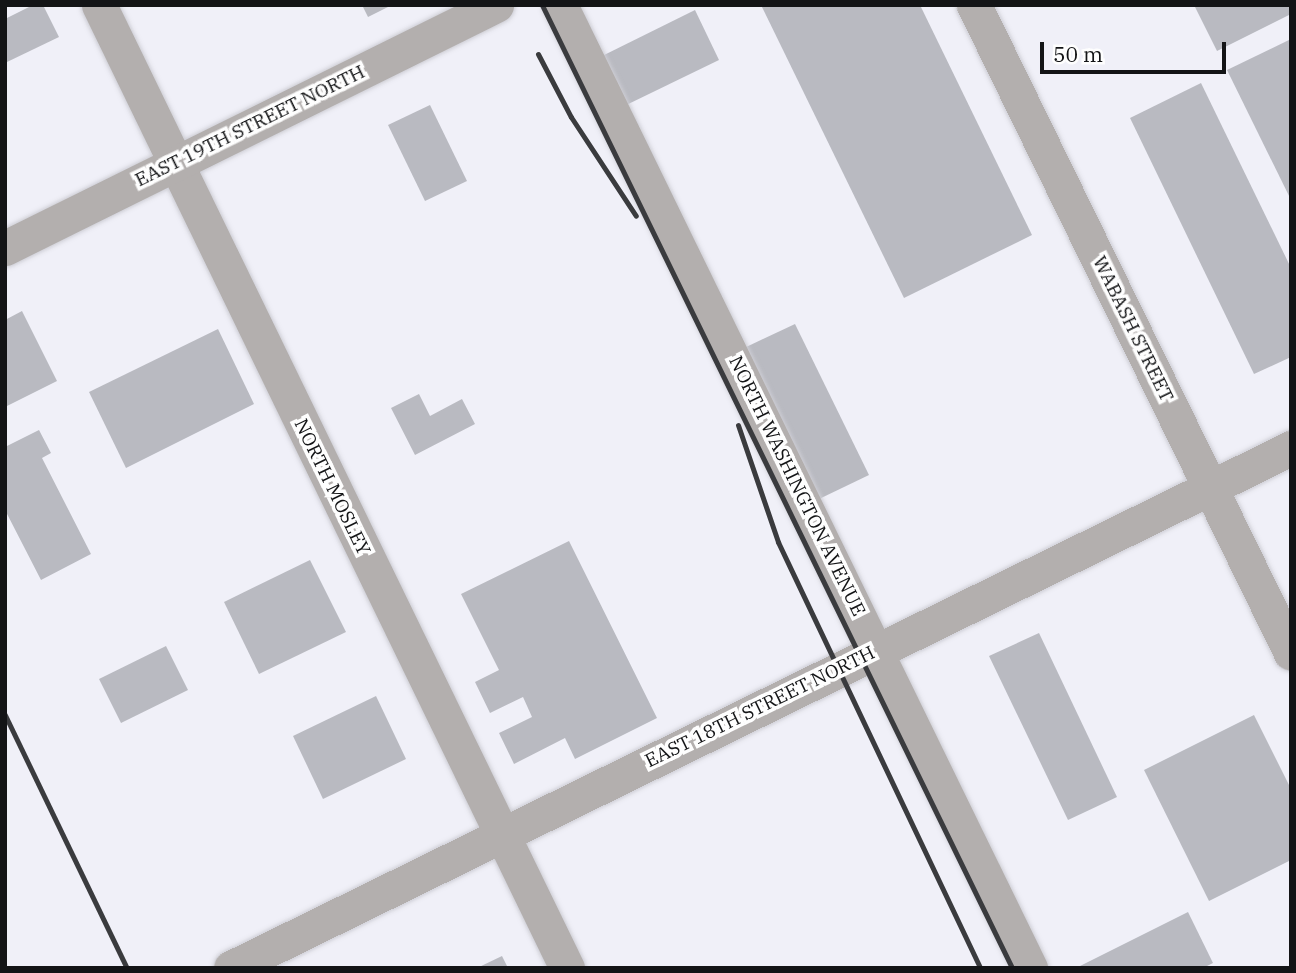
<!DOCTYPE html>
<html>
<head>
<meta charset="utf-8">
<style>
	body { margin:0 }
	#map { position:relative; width:1296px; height:973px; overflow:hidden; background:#f0f0f8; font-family:"IBM Plex Serif",serif }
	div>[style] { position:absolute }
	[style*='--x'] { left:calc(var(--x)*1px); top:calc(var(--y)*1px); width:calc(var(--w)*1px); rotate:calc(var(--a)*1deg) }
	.building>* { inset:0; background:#b9bac1 }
	.roads { filter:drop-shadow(0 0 2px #cdcdd4) drop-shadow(0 0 2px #cdcdd4) }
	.minor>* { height:35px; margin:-17.5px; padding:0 17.5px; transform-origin:17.5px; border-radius:17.5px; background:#b3afae }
	.rail>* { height:5px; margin:-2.5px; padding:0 2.5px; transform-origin:2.5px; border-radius:2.5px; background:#3a3b3e }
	span { translate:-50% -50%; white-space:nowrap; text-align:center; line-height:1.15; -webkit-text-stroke:7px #fefefe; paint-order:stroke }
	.street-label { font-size:19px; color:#131416 }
	.frame { position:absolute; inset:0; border:7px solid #131416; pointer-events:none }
	.scale { position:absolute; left:1040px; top:42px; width:186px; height:32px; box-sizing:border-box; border:4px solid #131416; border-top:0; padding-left:9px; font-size:21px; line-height:24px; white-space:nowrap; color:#131416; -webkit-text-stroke:5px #fefefe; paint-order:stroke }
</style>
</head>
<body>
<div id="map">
	<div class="building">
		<div style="clip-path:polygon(33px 5px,43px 5px,59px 37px,7px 62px,5px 19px)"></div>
		<div style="clip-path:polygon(362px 5px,392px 5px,368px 17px)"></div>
		<div style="clip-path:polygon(761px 5px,920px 5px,1032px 235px,904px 298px)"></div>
		<div style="clip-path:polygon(1194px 5px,1291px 5px,1291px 14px,1217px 51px)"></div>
		<div style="clip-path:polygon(695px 10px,719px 60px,618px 109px,594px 60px)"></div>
		<div style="clip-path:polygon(1291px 39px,1291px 200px,1227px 70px)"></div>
		<div style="clip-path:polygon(1201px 83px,1291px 268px,1291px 357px,1254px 374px,1130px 118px)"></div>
		<div style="clip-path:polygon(430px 105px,467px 181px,425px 201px,388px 125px)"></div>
		<div style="clip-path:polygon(22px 311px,57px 381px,5px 407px,5px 320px)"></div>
		<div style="clip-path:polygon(795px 324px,869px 475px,817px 500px,742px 349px)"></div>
		<div style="clip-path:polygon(218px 329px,254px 404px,126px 468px,89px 392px)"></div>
		<div style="clip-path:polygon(419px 394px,430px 416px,462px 399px,475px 424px,415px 455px,391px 408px)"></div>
		<div style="clip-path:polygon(39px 430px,51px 453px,42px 458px,91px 554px,41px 580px,5px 510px,5px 447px)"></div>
		<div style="clip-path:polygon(569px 541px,657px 718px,575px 759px,565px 738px,514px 764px,499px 733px,532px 717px,523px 697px,490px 713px,475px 682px,499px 670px,461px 594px)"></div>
		<div style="clip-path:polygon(310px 560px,346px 632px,259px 674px,224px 602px)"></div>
		<div style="clip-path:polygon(1039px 633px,1117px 797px,1068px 820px,989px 656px)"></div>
		<div style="clip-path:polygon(166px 646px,188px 690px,121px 723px,99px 679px)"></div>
		<div style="clip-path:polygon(376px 696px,406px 759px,323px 799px,293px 736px)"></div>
		<div style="clip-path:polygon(1254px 715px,1291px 789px,1291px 860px,1209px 901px,1144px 770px)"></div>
		<div style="clip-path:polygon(1188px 912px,1213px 963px,1203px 968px,1076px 968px)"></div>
		<div style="clip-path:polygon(502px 956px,508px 968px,477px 968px)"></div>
	</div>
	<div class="roads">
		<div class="minor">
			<div style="--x:99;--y:5;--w:1071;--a:64.08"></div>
			<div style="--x:560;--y:5;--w:1072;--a:63.98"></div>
			<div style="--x:974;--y:5;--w:721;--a:63.93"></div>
			<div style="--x:5;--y:248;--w:548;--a:-26.33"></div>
			<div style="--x:231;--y:968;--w:1181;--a:-26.13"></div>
		</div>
	</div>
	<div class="rail">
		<div style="--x:542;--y:5;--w:1072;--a:63.98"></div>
		<div style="--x:538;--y:54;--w:71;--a:62.4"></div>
		<div style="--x:571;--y:117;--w:118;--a:56.7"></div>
		<div style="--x:738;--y:425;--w:124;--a:71.1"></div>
		<div style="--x:778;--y:542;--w:471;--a:64.6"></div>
		<div style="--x:5;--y:715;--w:281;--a:64.3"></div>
	</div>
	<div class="street-label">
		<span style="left:250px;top:126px;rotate:-26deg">EAST 19TH STREET NORTH</span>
		<span style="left:1133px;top:329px;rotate:64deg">WABASH STREET</span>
		<span style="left:797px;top:486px;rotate:64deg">NORTH WASHINGTON AVENUE</span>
		<span style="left:332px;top:487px;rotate:64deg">NORTH MOSLEY</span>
		<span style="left:760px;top:707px;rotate:-26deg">EAST 18TH STREET NORTH</span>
	</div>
	<div class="frame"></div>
	<div class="scale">50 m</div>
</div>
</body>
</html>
